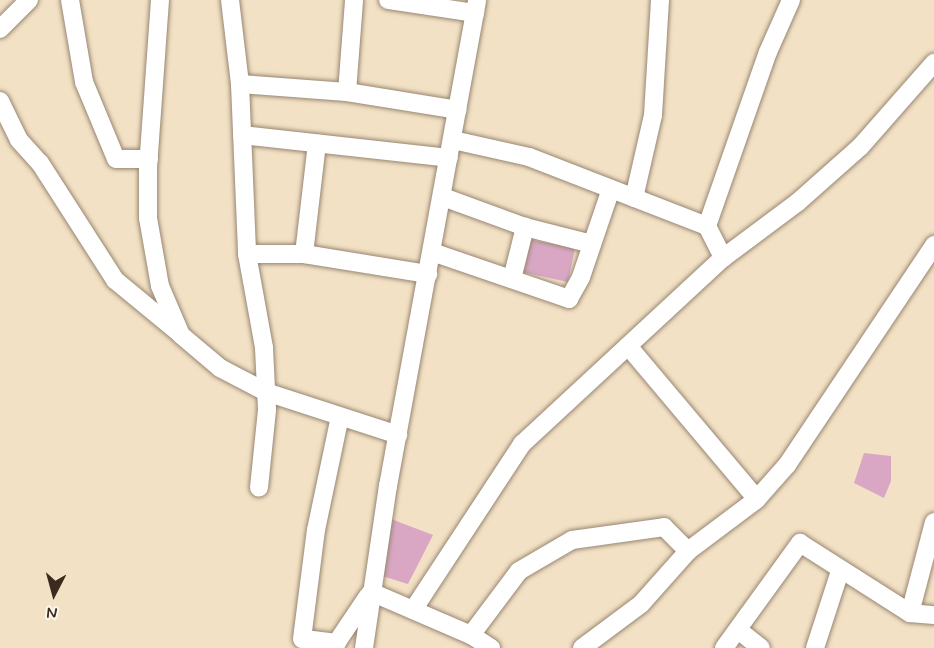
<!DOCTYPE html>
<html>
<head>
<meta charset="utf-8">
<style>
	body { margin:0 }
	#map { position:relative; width:934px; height:648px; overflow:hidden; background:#f3e1c5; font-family:Mynerve,sans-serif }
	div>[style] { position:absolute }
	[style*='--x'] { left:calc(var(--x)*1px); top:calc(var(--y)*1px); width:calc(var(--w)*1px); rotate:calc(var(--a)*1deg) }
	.building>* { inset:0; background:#d9a7c4 }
	.roads { filter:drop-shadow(0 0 2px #978672) drop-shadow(0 0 2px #978672) }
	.minor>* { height:18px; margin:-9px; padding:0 9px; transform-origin:9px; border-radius:9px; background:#fff }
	span { translate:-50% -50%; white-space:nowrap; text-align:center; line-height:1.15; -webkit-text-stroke:4.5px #fbf7ec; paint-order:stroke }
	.north { position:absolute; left:24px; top:564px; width:60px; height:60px; -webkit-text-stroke:4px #fbf7ec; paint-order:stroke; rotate:186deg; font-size:16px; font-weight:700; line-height:24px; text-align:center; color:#3b2a1e }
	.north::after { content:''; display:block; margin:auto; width:21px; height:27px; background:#3b2a1e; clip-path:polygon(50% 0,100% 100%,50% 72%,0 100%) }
</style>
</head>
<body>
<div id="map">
	<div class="building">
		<div style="clip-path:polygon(526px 239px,575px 248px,568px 282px,522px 272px)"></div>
		<div style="clip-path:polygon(864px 453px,891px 456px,891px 481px,884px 498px,854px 483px)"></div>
		<div style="clip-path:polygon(391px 519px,433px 535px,408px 584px,382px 576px)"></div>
	</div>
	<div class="roads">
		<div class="minor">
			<div style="--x:70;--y:0;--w:83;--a:80.3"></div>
			<div style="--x:84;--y:82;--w:83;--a:67.4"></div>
			<div style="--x:116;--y:159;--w:33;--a:0"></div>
			<div style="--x:160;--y:0;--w:166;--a:94.1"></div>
			<div style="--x:148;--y:166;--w:52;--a:90"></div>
			<div style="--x:148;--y:218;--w:69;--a:80"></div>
			<div style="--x:160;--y:286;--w:53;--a:66.8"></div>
			<div style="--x:181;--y:335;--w:51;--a:40.2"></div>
			<div style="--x:220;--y:368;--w:52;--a:27.6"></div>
			<div style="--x:266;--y:392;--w:139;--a:18"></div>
			<div style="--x:230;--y:0;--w:85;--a:83.2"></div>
			<div style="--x:240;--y:84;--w:170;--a:87.6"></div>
			<div style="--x:247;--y:254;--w:96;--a:79.7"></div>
			<div style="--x:264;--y:348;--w:62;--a:87.2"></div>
			<div style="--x:267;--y:410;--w:78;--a:95.9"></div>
			<div style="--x:388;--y:0;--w:88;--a:8.5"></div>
			<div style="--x:0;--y:29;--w:41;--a:-45"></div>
			<div style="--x:240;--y:84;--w:107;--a:4.3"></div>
			<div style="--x:347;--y:92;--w:112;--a:9.2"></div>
			<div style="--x:347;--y:92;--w:92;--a:-85.6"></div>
			<div style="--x:0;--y:101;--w:43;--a:64"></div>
			<div style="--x:19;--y:140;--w:31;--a:48"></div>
			<div style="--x:40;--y:163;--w:139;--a:57.3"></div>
			<div style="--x:115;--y:280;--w:82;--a:39.5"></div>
			<div style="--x:242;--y:135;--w:208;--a:6.3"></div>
			<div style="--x:453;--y:140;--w:78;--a:12.6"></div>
			<div style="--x:529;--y:157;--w:191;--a:21.2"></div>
			<div style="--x:707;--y:226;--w:36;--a:63"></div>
			<div style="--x:443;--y:197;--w:87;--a:20.1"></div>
			<div style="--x:525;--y:227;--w:69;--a:14.2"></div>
			<div style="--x:634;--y:198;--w:85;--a:-77.1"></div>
			<div style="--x:653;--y:115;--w:115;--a:-86.5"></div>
			<div style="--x:707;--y:226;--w:184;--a:-70.7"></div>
			<div style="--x:768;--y:52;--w:57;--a:-66.1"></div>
			<div style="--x:432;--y:252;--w:145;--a:18.9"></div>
			<div style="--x:569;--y:299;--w:25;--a:-61"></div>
			<div style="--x:581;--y:277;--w:93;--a:-71.2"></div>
			<div style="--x:247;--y:254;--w:57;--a:0"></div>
			<div style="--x:304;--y:254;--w:126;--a:9.2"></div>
			<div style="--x:304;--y:254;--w:111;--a:-83.3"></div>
			<div style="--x:512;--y:279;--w:54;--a:-76"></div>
			<div style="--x:628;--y:346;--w:200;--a:49.9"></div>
			<div style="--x:371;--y:592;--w:109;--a:23.3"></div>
			<div style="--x:471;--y:635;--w:24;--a:33"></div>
			<div style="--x:413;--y:610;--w:199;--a:-56.7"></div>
			<div style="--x:522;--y:444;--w:274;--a:-42.8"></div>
			<div style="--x:723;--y:258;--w:94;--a:-36.7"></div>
			<div style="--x:798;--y:202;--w:84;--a:-41.6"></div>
			<div style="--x:861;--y:146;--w:111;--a:-48.7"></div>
			<div style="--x:910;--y:613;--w:94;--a:-75.2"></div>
			<div style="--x:738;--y:630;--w:29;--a:38"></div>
			<div style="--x:471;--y:635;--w:80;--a:-53.1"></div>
			<div style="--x:519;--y:571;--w:61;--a:-30.3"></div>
			<div style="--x:572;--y:540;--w:93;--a:-8"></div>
			<div style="--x:664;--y:527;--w:34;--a:45"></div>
			<div style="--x:337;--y:643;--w:35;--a:-173"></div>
			<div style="--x:302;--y:639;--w:110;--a:-82.7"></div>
			<div style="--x:316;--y:530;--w:116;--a:-78.1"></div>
			<div style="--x:333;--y:648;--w:63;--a:-56.1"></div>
			<div style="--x:364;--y:648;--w:164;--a:-81.6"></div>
			<div style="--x:388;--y:486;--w:494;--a:-79.6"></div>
			<div style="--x:582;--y:648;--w:74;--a:-36.7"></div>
			<div style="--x:641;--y:604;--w:71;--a:-48.4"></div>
			<div style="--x:688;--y:551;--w:85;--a:-36.9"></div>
			<div style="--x:756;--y:500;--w:47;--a:-48.5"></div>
			<div style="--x:787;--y:465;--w:265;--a:-56.2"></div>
			<div style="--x:724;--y:648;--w:130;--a:-54.1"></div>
			<div style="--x:800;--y:543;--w:130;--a:32.5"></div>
			<div style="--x:910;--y:613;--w:24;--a:5"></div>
			<div style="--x:815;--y:648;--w:81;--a:-72"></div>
		</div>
	</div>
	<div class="north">N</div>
</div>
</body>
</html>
